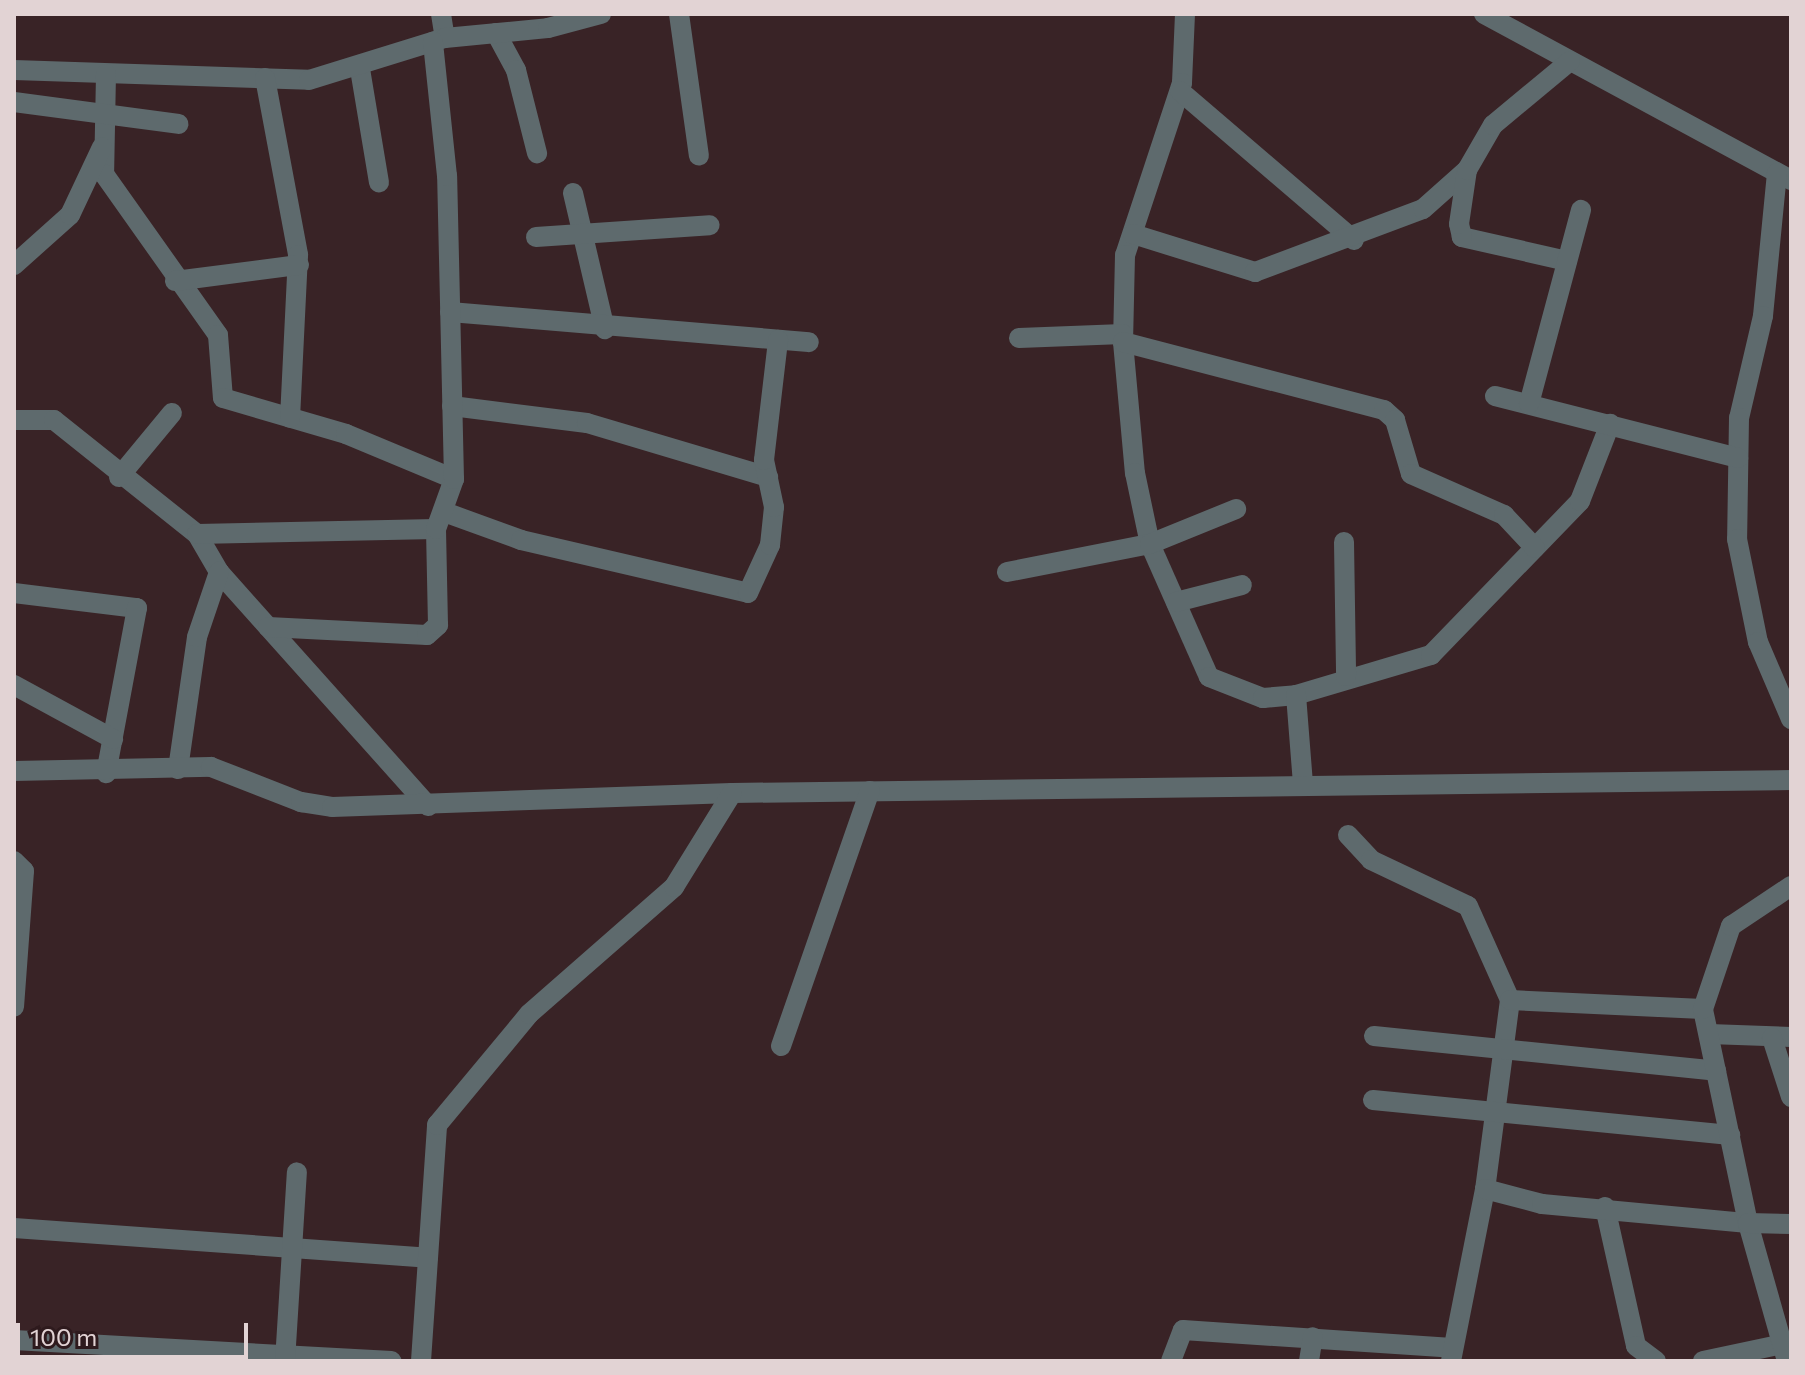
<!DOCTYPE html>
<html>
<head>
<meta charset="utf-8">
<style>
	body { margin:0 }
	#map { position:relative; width:1805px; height:1375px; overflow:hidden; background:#392326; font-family:Commissioner,sans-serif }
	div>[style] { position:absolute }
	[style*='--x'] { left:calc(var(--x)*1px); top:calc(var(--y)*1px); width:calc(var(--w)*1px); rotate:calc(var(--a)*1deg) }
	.minor>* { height:20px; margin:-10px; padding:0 10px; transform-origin:10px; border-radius:10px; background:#5e6a6d }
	span { translate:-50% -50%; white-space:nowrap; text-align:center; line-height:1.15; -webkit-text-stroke:8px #2e1a1d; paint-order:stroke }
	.frame { position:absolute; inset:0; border:16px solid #e2d3d4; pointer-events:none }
	.scale { position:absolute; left:16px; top:1323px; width:232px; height:36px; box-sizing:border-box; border:4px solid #e2d3d4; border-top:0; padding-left:10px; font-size:24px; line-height:28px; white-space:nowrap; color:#e2d3d4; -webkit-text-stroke:6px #2e1a1d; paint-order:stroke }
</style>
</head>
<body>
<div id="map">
	<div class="minor">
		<div style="--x:441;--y:14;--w:24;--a:81"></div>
		<div style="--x:679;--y:14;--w:143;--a:82"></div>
		<div style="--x:1185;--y:14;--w:69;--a:92.5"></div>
		<div style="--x:1182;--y:83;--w:181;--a:108.3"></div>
		<div style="--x:1125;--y:255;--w:87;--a:91.3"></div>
		<div style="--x:1123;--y:342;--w:132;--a:84.8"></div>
		<div style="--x:1135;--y:473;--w:73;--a:78.1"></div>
		<div style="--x:1150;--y:544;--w:145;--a:66.1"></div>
		<div style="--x:1209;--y:677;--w:58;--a:21.3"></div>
		<div style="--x:1263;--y:698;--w:33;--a:-5"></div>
		<div style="--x:1296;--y:695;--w:141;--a:-16.5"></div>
		<div style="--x:1431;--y:655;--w:214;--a:-45.9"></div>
		<div style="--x:1580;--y:501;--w:83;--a:-68.7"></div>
		<div style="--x:1484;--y:14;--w:349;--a:28.4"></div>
		<div style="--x:496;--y:33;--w:42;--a:61.6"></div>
		<div style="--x:516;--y:70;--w:86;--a:75.8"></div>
		<div style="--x:360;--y:69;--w:115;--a:80.5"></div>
		<div style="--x:14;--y:70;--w:295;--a:1.9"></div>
		<div style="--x:309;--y:80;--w:142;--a:-17.2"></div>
		<div style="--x:445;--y:38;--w:103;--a:-5.5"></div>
		<div style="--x:548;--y:28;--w:55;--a:-14.8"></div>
		<div style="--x:106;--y:74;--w:100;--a:91.1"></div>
		<div style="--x:104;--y:174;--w:197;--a:54.7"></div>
		<div style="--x:218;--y:335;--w:63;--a:85.5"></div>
		<div style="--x:223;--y:398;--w:128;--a:16.3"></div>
		<div style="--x:346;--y:434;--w:117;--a:22.6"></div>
		<div style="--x:265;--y:78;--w:180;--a:79.4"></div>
		<div style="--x:298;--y:255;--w:163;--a:92.8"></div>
		<div style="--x:1180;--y:91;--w:229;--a:40.6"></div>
		<div style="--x:14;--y:102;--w:166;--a:7.6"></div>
		<div style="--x:1777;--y:173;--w:144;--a:95.6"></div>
		<div style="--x:1763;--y:316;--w:105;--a:103.2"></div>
		<div style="--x:1739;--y:418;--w:121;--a:90.9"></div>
		<div style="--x:1737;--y:539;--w:105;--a:78.5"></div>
		<div style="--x:1758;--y:642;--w:84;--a:66.8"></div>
		<div style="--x:573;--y:193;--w:140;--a:76.8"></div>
		<div style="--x:1133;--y:234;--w:128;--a:17.3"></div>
		<div style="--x:1255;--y:272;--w:179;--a:-20.6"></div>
		<div style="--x:1423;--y:209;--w:59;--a:-41.6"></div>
		<div style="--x:536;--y:237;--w:174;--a:-3.9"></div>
		<div style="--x:1567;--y:261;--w:108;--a:-167.1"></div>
		<div style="--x:1462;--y:237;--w:13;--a:-103"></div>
		<div style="--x:1459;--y:224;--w:55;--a:-81.6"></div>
		<div style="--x:1467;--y:170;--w:52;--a:-60"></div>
		<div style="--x:1493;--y:125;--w:100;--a:-39.7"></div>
		<div style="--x:14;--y:265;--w:75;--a:-41.8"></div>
		<div style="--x:70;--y:215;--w:75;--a:-64.8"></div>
		<div style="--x:175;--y:281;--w:125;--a:-7.4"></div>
		<div style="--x:450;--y:312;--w:360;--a:4.8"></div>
		<div style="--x:1019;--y:338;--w:104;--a:-2.2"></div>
		<div style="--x:1123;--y:342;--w:270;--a:14.6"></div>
		<div style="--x:1384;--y:410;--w:15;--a:42"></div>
		<div style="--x:1395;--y:420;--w:56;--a:73.5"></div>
		<div style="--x:1411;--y:474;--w:102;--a:23.8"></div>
		<div style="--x:1504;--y:515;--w:45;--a:46.8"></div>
		<div style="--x:1495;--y:396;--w:251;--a:14.3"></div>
		<div style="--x:1529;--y:404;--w:201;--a:-75"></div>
		<div style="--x:452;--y:406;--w:136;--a:7.2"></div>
		<div style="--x:587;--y:423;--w:189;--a:16.6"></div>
		<div style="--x:14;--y:420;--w:40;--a:0"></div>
		<div style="--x:54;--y:420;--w:183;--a:38.6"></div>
		<div style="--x:197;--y:534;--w:44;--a:59.9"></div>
		<div style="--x:219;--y:572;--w:314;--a:48.2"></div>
		<div style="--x:119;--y:477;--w:83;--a:-50.4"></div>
		<div style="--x:447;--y:513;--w:79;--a:20"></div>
		<div style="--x:521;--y:540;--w:233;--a:13.1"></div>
		<div style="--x:748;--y:593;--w:53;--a:-65.4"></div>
		<div style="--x:770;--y:545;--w:38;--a:-84"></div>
		<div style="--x:774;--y:507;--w:48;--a:-102"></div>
		<div style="--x:764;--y:460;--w:121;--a:-83.3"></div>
		<div style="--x:197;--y:534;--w:239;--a:-1.2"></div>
		<div style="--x:1344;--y:542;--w:134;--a:89.1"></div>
		<div style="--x:1007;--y:572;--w:146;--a:-11.1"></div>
		<div style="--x:1150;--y:544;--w:93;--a:-22.1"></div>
		<div style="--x:14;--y:593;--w:124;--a:7"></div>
		<div style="--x:137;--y:608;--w:168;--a:100.6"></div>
		<div style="--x:1176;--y:602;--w:68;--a:-14.4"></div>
		<div style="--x:268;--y:627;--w:159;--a:2.9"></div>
		<div style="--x:427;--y:635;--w:15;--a:-42"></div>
		<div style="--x:438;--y:625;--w:96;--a:-91.2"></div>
		<div style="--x:436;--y:529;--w:53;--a:-70.2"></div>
		<div style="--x:454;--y:479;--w:303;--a:-91.3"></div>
		<div style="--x:447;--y:176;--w:135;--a:-96"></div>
		<div style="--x:14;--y:685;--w:113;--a:28.6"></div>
		<div style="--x:1296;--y:695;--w:89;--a:85.5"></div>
		<div style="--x:178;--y:769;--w:133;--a:-81.8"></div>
		<div style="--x:197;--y:637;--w:69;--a:-71.3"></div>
		<div style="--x:14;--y:771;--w:197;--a:-1.2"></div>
		<div style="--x:211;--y:767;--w:97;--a:21.3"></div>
		<div style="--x:301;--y:802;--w:31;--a:9"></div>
		<div style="--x:332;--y:807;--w:400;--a:-2"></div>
		<div style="--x:732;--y:793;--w:1059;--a:-0.7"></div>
		<div style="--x:1348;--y:835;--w:34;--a:47"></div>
		<div style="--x:1371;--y:860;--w:107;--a:25.4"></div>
		<div style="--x:1468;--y:906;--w:103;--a:65.9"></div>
		<div style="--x:1510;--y:1000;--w:191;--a:97.5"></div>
		<div style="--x:14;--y:861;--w:14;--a:45"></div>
		<div style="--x:24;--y:871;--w:136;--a:94.2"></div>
		<div style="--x:1510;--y:1000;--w:193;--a:2.7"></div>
		<div style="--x:1709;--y:1034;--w:82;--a:2.1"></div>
		<div style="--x:1374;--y:1036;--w:344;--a:5.8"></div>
		<div style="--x:1772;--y:1038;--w:62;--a:72.1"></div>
		<div style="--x:781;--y:1046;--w:270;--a:-70.8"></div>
		<div style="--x:1373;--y:1100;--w:359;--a:5.6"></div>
		<div style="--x:1605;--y:1207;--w:142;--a:77.4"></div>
		<div style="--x:1636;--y:1346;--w:25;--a:37"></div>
		<div style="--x:14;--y:1228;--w:415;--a:4.1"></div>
		<div style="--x:14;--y:1340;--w:378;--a:3.2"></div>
		<div style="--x:285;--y:1361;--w:189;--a:-86.4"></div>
		<div style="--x:421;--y:1361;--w:237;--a:-86.1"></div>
		<div style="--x:437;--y:1125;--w:144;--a:-50.3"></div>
		<div style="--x:529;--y:1014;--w:193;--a:-41.2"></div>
		<div style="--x:674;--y:887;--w:110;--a:-58.3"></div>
		<div style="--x:1171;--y:1361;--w:33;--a:-69"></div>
		<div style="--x:1183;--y:1330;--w:270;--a:3.8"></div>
		<div style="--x:1309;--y:1361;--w:24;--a:-81"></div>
		<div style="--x:1451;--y:1361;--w:175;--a:-78.8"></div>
		<div style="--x:1485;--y:1189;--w:59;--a:14.7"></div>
		<div style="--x:1542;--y:1204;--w:207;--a:5.3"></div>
		<div style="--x:1748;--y:1223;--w:219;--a:-101.9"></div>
		<div style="--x:1703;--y:1009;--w:88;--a:-71.4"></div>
		<div style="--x:1731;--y:926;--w:72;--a:-33.7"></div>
		<div style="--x:1703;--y:1361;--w:82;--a:-12"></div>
		<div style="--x:1787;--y:1361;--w:143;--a:-105.8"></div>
		<div style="--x:1748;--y:1223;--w:43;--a:1.3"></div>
	</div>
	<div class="frame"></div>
	<div class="scale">100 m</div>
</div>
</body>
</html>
